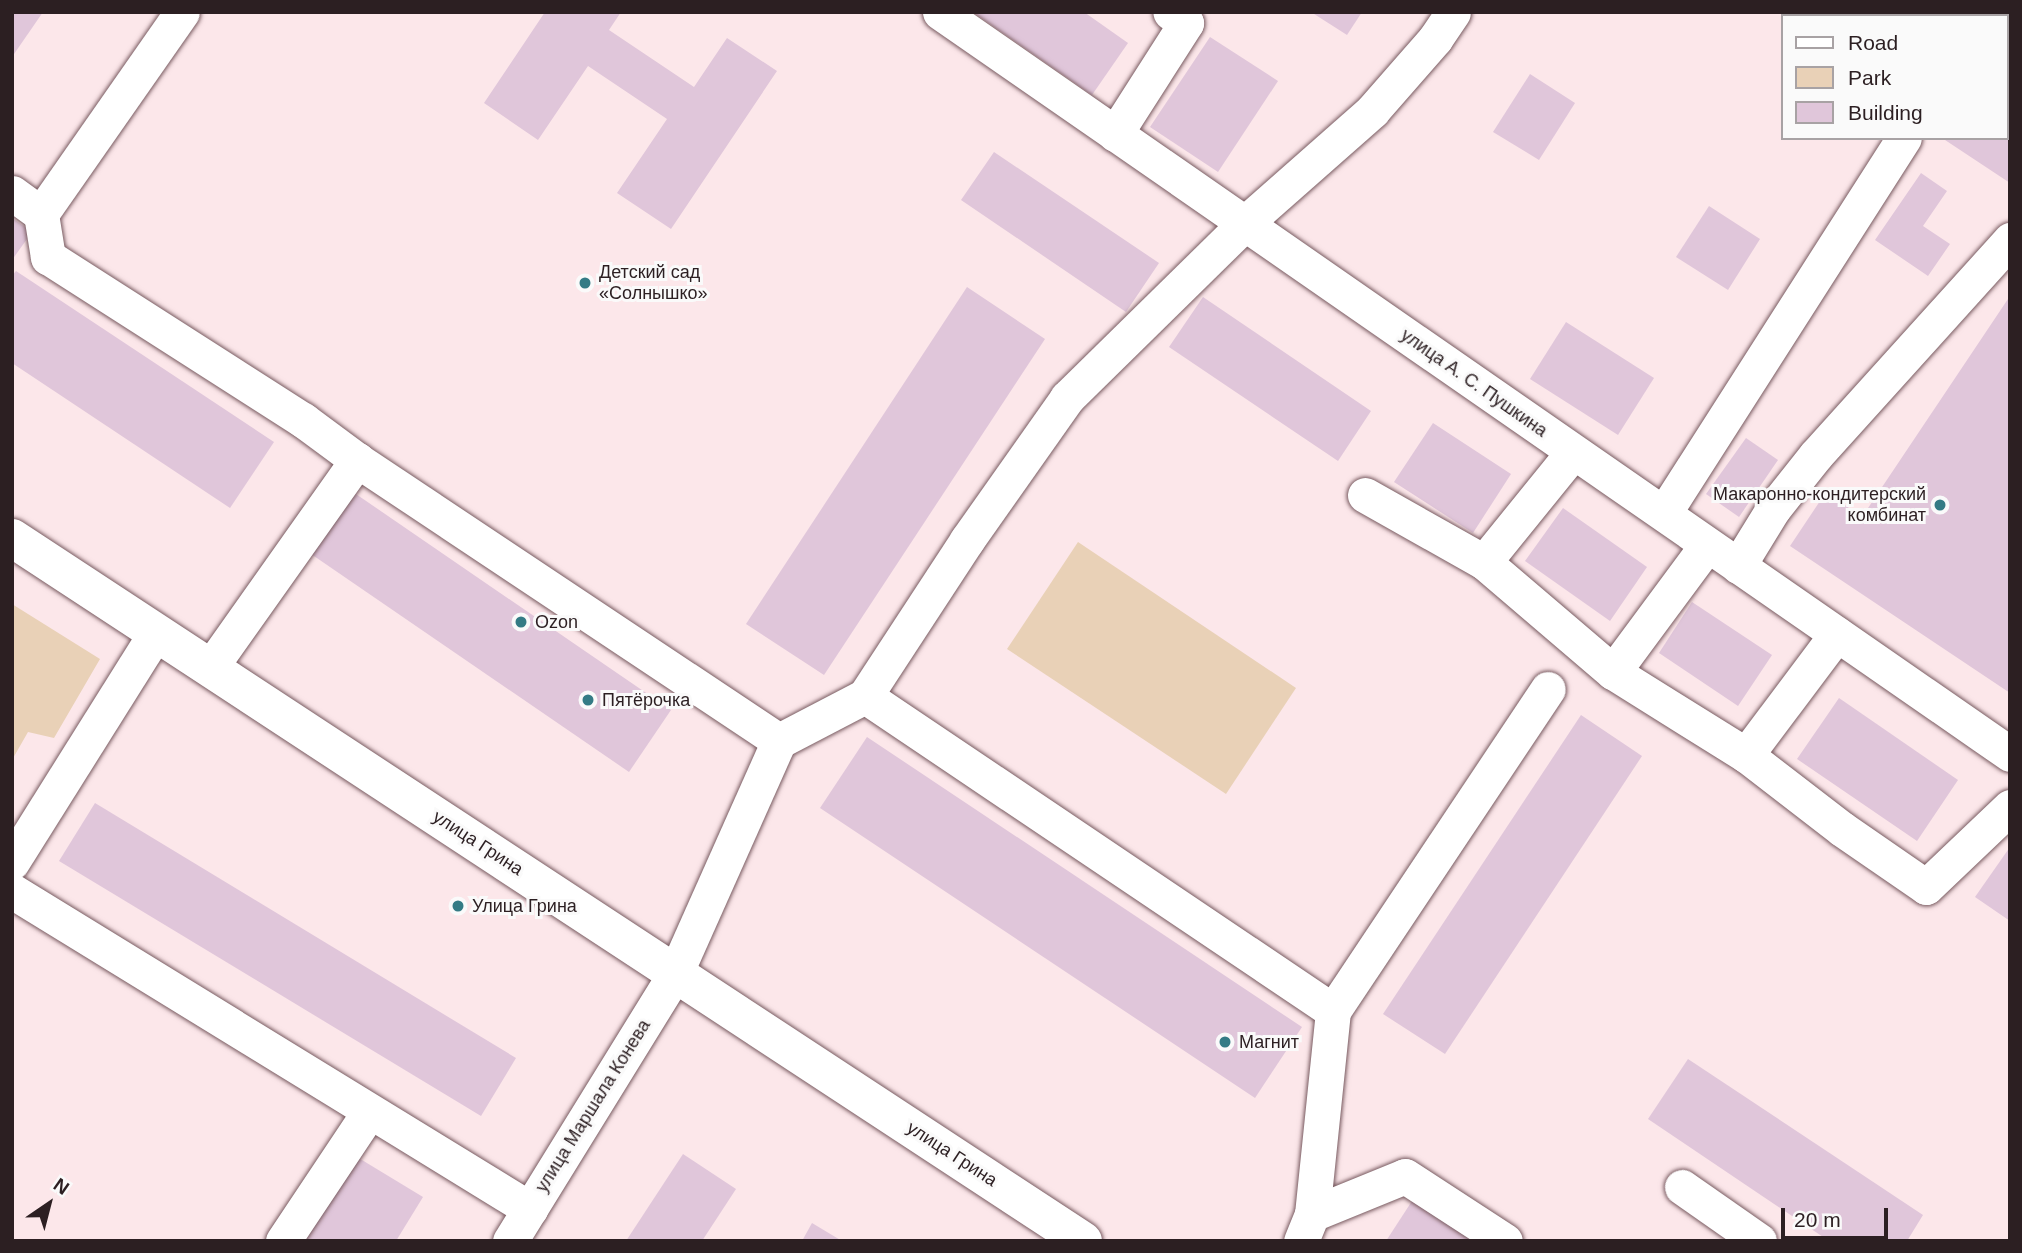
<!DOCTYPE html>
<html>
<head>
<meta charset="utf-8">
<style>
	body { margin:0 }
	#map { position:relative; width:2022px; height:1253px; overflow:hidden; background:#fce7ea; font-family:Helvetica,sans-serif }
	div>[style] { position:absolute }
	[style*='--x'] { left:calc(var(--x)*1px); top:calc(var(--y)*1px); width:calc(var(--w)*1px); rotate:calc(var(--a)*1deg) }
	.green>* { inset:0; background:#e9d1b7 }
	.building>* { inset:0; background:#e0c6da }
	.roads { filter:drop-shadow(0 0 2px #785a60) drop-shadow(0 0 2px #785a60) }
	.minor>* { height:35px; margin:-17.5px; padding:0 17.5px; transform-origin:17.5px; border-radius:17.5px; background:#fff }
	.highway>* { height:38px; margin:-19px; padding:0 19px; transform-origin:19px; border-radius:19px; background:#fff }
	.dots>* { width:19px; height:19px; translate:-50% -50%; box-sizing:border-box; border:4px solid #fafafa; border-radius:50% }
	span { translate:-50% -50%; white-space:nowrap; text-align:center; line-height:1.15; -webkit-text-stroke:6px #fafafa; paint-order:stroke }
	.poi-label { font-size:18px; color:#2c1f22 }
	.left { translate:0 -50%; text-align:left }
	.right { translate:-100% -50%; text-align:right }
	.street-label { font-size:18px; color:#2c1f22 }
	.frame { position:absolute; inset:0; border:14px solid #2c1f22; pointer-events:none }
	.legend { position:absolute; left:1781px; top:14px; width:228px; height:126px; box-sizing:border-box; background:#fafafa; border:2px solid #a8a2a4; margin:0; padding:9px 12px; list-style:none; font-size:21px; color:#2c1f22 }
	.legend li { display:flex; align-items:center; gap:14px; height:35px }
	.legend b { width:35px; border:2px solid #a8a2a4 }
	.north { position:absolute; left:14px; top:1169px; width:70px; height:70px; -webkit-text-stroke:5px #fafafa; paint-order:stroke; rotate:35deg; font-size:19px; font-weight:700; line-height:28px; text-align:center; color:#2c1f22 }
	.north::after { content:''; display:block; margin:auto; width:24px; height:32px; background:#2c1f22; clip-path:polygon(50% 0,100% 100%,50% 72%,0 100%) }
	.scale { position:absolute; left:1781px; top:1208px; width:107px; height:32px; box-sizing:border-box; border:4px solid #2c1f22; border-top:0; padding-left:9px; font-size:21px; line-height:24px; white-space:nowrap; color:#2c1f22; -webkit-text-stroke:5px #fafafa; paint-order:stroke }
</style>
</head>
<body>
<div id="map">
	<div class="green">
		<div style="clip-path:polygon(1078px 542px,1296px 688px,1226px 794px,1007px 649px)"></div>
		<div style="clip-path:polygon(12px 604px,100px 659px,54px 738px,28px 732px,12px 760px)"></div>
	</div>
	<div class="building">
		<div style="clip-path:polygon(12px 12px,43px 12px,12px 57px)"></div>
		<div style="clip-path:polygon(545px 12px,621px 12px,609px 30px,694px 87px,727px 38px,777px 71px,671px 229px,617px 193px,667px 119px,588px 66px,538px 140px,484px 103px)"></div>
		<div style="clip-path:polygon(973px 12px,1084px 12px,1128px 43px,1092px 95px)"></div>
		<div style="clip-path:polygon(1311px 12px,1362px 12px,1347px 35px)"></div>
		<div style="clip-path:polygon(1802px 12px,1845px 12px,1850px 16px,1800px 16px)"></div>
		<div style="clip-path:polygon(2010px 33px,2010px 183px,1942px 138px,2006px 138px,2006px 38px)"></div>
		<div style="clip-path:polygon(1210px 37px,1278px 81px,1218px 172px,1150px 127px)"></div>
		<div style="clip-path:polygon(1530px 74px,1575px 103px,1539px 160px,1493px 132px)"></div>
		<div style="clip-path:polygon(994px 152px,1159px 263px,1126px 312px,961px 200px)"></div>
		<div style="clip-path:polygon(1921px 173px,1947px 191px,1923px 226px,1950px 244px,1928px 276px,1875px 240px)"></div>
		<div style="clip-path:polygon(1709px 206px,1760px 239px,1728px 290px,1676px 257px)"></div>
		<div style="clip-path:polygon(12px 218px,32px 232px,12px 260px)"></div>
		<div style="clip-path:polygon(16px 271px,274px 442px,230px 508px,12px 363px,12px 276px)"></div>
		<div style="clip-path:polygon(967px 287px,1045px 339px,824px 675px,746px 624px)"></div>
		<div style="clip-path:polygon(2010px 296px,2010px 693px,1790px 546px,1826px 492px,1862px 517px)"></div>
		<div style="clip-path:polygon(1203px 297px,1371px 411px,1338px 461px,1169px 347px)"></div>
		<div style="clip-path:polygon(1566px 322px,1654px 378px,1618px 435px,1530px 379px)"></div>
		<div style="clip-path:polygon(1433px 423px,1511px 474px,1473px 533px,1394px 482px)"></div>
		<div style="clip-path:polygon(1746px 438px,1778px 460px,1739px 517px,1706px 494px)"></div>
		<div style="clip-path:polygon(353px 492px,671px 710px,629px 772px,311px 554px)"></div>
		<div style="clip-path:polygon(1563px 508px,1647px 567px,1610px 621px,1525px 561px)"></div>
		<div style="clip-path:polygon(1692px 602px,1772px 655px,1738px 706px,1659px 653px)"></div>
		<div style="clip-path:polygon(1839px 698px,1958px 780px,1917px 841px,1797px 759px)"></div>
		<div style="clip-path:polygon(1581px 715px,1642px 756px,1445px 1054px,1383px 1014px)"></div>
		<div style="clip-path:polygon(867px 737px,1302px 1027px,1255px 1098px,820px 808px)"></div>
		<div style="clip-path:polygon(95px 803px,516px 1058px,481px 1116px,59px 861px)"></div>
		<div style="clip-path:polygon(2010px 847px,2010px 921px,1975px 897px)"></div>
		<div style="clip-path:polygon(1688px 1059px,1923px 1215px,1907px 1241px,1829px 1241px,1648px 1119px)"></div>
		<div style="clip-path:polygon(683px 1154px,736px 1189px,702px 1241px,626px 1241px)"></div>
		<div style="clip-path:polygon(357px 1157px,423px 1197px,396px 1241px,305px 1241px)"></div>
		<div style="clip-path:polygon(1412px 1201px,1473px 1241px,1386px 1241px)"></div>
		<div style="clip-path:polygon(812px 1223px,842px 1241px,802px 1241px)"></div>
	</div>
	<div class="roads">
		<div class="minor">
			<div style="--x:940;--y:12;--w:1302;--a:34.74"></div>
			<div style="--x:1982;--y:16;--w:5;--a:-53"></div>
			<div style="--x:1115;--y:134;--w:132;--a:-57.4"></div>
			<div style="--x:1186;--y:23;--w:19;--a:-145"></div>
			<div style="--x:12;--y:193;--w:36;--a:36"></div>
			<div style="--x:41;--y:214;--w:44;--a:80.8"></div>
			<div style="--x:48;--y:257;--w:303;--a:32.6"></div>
			<div style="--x:303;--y:420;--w:67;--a:36.5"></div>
			<div style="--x:357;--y:460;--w:507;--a:33.66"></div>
			<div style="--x:41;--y:214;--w:246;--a:-55.1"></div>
			<div style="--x:1365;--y:495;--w:137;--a:29.4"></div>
			<div style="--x:1484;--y:562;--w:170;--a:40.5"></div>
			<div style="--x:1613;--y:672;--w:157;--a:32"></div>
			<div style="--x:1746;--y:755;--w:121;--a:37.6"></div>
			<div style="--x:1842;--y:829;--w:102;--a:34.6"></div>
			<div style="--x:1926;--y:887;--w:116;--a:-43.6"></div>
			<div style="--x:1664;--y:513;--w:445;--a:-57.4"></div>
			<div style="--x:1484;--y:562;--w:141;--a:-51"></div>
			<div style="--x:1738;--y:566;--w:67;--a:-58.4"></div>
			<div style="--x:1773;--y:509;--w:69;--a:-51.5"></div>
			<div style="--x:1816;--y:455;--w:290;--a:-47.9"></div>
			<div style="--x:210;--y:668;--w:255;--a:-54.7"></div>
			<div style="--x:1613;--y:672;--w:158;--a:-53.5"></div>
			<div style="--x:865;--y:696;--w:186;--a:-56.8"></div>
			<div style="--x:967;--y:540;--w:174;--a:-54.8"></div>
			<div style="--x:1067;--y:398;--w:248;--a:-44.5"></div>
			<div style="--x:1244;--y:224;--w:171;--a:-41.4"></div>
			<div style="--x:1372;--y:111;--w:96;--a:-48.8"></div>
			<div style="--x:1435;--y:39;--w:32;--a:-56"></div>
			<div style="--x:1746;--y:755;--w:151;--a:-53.1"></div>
			<div style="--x:12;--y:862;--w:271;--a:-57.9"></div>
			<div style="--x:12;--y:891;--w:608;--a:31.55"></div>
			<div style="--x:1333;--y:1011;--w:387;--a:-56.3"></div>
			<div style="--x:1682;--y:1187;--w:94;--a:35"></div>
			<div style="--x:1312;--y:1214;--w:100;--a:-22.2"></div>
			<div style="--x:1405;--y:1176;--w:119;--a:33"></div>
			<div style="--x:283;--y:1241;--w:155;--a:-56.3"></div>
			<div style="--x:510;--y:1241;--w:316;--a:-58.3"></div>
			<div style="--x:676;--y:972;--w:253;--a:-66"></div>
			<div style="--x:779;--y:741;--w:97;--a:-27.6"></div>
			<div style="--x:865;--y:696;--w:564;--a:33.94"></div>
			<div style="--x:1333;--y:1011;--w:204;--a:95.9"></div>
			<div style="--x:1312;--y:1214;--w:29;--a:112"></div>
		</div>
		<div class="highway">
			<div style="--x:12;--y:538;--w:1281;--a:33.28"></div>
		</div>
	</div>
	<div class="dots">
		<div style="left:585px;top:283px;background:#347b85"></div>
		<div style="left:1940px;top:505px;background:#347b85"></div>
		<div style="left:521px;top:622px;background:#347b85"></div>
		<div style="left:588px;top:700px;background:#347b85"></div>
		<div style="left:458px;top:906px;background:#347b85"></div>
		<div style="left:1225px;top:1042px;background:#347b85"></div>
	</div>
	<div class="poi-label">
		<span class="left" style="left:599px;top:283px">Детский сад<br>«Солнышко»</span>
		<span class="right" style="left:1926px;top:505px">Макаронно-кондитерский<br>комбинат</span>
		<span class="left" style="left:535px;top:622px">Ozon</span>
		<span class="left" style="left:602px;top:700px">Пятёрочка</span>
		<span class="left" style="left:472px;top:906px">Улица Грина</span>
		<span class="left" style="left:1239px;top:1042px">Магнит</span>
	</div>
	<div class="street-label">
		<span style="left:1474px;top:383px;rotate:35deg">улица А. С. Пушкина</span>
		<span style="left:478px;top:843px;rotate:33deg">улица Грина</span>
		<span style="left:593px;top:1106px;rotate:-58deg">улица Маршала Конева</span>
		<span style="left:952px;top:1154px;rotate:33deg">улица Грина</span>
	</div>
	<div class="frame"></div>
	<ul class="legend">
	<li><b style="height:9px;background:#fff"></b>Road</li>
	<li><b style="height:19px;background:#e9d1b7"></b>Park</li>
	<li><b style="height:19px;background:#e0c6da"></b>Building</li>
	</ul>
	<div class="north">N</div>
	<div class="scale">20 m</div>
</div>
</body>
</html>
